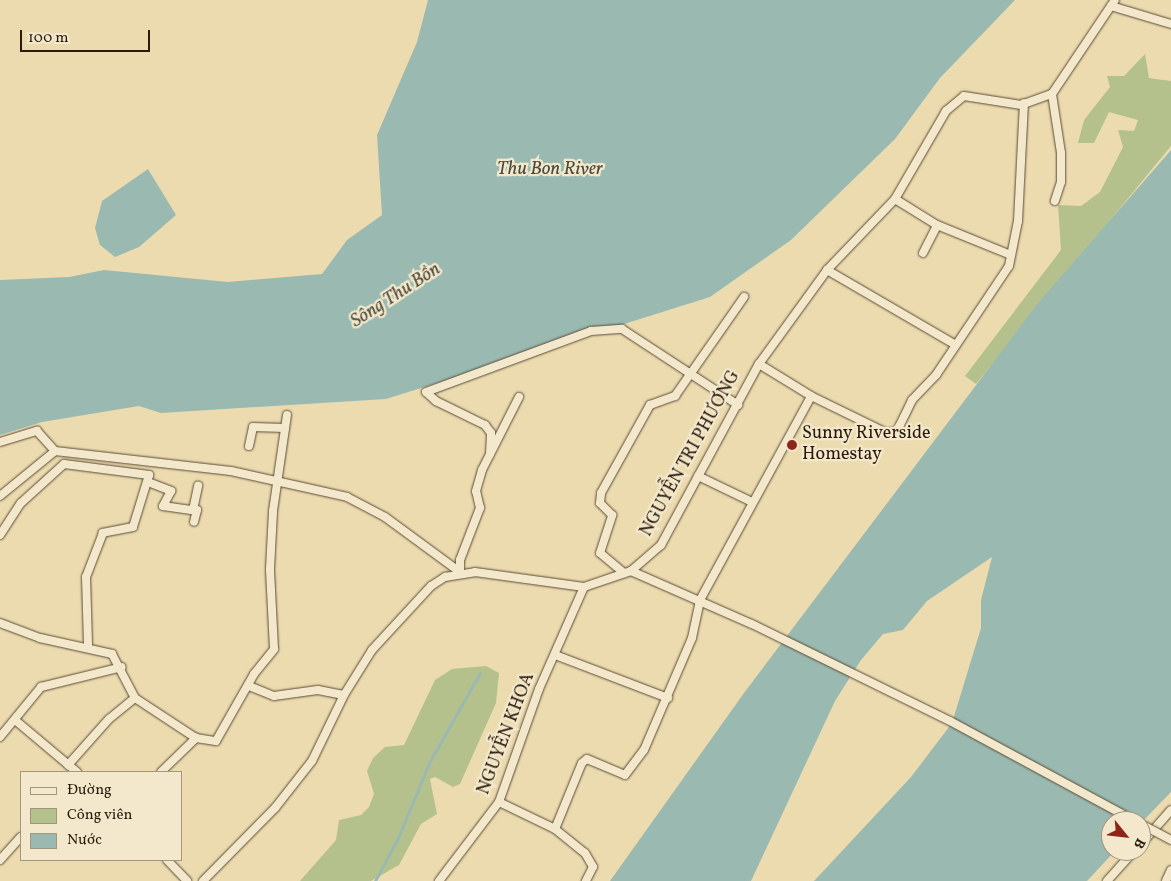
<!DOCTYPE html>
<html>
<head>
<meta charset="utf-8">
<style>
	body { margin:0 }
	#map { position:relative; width:1171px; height:881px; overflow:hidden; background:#ecdbaf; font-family:Vollkorn,serif }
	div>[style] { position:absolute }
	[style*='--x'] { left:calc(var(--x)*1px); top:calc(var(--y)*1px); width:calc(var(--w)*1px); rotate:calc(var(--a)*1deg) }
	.green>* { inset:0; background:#b5c18d }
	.water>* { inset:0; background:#9abab1 }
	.stream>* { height:2.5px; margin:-1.25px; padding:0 1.25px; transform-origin:1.25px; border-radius:1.25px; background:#9abab1 }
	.roads { filter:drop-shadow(0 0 1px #5a4b36) drop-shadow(0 0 1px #5a4b36) }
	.minor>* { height:8px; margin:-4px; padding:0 4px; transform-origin:4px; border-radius:4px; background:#f3e8cb }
	.bridges { filter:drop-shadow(0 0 1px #5a4b36) drop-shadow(0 0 1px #5a4b36) }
	.minor-bridge>* { height:8px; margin:-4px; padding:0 4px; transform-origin:4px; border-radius:4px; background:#f3e8cb }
	.dots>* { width:14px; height:14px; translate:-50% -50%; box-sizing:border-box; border:2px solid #f3e8cb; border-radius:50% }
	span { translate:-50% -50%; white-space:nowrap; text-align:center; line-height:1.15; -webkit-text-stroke:4.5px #f3e8cb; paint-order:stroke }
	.poi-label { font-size:18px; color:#2a1b0d }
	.left { translate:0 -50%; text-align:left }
	.street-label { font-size:18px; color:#2a1b0d }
	.water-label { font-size:19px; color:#4c4b3e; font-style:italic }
	.legend { position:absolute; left:20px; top:771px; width:162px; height:90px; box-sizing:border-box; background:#f3e8cb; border:1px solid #a3967f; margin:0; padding:6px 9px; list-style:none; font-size:15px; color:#2a1b0d }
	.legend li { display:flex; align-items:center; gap:10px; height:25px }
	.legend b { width:25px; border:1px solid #a3967f }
	.north { position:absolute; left:1101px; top:811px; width:50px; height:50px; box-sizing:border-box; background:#f3e8cb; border:1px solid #a3967f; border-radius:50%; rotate:119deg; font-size:14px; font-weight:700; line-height:20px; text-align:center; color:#2a1b0d }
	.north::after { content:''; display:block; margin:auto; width:18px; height:22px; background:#8f2418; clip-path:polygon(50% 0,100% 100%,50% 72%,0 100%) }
	.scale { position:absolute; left:20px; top:30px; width:130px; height:22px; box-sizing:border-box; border:2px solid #2a1b0d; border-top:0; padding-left:6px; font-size:15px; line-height:18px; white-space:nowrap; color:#2a1b0d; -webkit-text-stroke:4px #f3e8cb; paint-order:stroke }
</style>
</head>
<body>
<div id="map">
	<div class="green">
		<div style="clip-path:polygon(1145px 54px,1149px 78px,1171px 81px,1171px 146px,976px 384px,965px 376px,1061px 250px,1058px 205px,1081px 206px,1100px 192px,1123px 147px,1118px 130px,1134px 131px,1138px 120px,1109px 112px,1094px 143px,1078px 143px,1084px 120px,1110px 87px,1107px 76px,1124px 76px)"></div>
		<div style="clip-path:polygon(486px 666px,499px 673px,496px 703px,460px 784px,453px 787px,435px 777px,430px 779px,437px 814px,421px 824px,399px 865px,371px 881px,300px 881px,336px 840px,339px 820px,361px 815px,369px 807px,374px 794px,367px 771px,373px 758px,385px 747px,404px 745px,435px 680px,452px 669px)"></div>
	</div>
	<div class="water">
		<div style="clip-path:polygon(428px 0,1015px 0,940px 78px,895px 139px,791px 240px,710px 297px,386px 399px,161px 413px,139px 406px,42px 422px,0 435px,0 280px,69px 277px,104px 270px,228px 282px,322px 274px,347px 240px,382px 215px,377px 135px,417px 42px)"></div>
		<div style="clip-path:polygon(1171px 150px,1171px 792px,1141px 823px,1111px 821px,1111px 851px,1115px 851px,1087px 881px,814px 881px,911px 777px,952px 723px,981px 628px,981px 600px,992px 557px,927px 601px,903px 630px,883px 634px,861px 660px,835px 701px,751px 881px,610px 881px,744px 693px,1038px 303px)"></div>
		<div style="clip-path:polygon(148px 169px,176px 215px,139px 247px,115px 257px,100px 245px,95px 228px,102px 201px)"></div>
	</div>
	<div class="stream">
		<div style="--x:375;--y:881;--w:49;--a:-61.9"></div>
		<div style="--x:398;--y:838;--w:81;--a:-67.5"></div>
		<div style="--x:429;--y:763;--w:103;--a:-60.5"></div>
	</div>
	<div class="roads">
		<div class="minor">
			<div style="--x:1111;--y:6;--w:63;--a:16.7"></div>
			<div style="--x:1052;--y:94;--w:60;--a:81.3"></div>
			<div style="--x:1061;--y:153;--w:29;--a:90"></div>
			<div style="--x:1061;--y:182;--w:20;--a:108"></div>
			<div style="--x:895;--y:199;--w:49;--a:31.8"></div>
			<div style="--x:937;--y:225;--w:80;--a:22.1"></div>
			<div style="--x:923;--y:253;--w:31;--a:-63"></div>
			<div style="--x:827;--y:270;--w:147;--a:30.2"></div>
			<div style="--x:759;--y:364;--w:61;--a:31.6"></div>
			<div style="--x:811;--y:396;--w:85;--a:26"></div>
			<div style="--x:887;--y:433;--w:10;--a:-11"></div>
			<div style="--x:897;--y:431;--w:34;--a:-64"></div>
			<div style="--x:912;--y:400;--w:35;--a:-46"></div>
			<div style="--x:936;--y:375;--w:131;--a:-56.2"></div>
			<div style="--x:1009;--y:266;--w:46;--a:-78.7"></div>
			<div style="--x:1018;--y:221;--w:118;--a:-87.1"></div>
			<div style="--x:0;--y:442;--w:39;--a:-17"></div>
			<div style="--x:37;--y:431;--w:27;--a:48"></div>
			<div style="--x:249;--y:446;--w:19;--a:-78"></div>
			<div style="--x:253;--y:427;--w:32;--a:2"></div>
			<div style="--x:490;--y:454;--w:21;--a:-87"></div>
			<div style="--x:491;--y:433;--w:10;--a:-127"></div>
			<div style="--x:485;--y:425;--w:55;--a:-153.9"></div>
			<div style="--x:436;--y:401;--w:13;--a:-138"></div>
			<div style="--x:426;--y:392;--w:176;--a:-20.3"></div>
			<div style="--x:591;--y:331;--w:31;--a:-4"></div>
			<div style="--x:622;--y:329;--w:139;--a:33.2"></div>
			<div style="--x:698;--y:476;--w:58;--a:25.7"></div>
			<div style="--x:148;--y:482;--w:25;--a:21"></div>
			<div style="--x:171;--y:491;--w:17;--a:118"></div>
			<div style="--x:163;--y:506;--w:30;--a:8"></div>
			<div style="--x:193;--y:510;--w:25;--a:-78"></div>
			<div style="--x:0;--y:496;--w:71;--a:-39.3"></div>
			<div style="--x:55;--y:451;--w:177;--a:6.5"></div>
			<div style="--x:231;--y:471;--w:119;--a:12.6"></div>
			<div style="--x:347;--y:497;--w:43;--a:27.8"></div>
			<div style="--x:385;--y:517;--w:93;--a:36.3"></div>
			<div style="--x:193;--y:510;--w:4;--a:0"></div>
			<div style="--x:197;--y:510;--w:12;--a:104"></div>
			<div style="--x:0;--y:535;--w:38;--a:-57"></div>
			<div style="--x:21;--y:503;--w:58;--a:-42.2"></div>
			<div style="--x:64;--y:464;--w:86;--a:7.4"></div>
			<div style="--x:149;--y:475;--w:54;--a:107.1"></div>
			<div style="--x:133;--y:527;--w:31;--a:169"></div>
			<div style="--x:103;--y:533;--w:47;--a:111.1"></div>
			<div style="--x:86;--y:577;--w:69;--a:88.3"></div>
			<div style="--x:631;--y:571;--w:132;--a:23.7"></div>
			<div style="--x:752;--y:624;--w:220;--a:26.1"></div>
			<div style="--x:950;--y:721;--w:210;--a:28.4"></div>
			<div style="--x:460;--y:572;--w:12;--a:-90"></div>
			<div style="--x:460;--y:560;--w:56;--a:-69"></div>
			<div style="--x:480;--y:508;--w:17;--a:-103"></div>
			<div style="--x:476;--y:491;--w:22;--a:-74"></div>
			<div style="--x:482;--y:470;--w:82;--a:-63.1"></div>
			<div style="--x:624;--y:573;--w:31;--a:-140"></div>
			<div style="--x:600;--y:553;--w:40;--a:-72"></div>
			<div style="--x:612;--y:515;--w:17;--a:-135"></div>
			<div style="--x:600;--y:503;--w:10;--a:-84"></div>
			<div style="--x:601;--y:493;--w:101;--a:-60.9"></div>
			<div style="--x:650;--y:405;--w:27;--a:-20"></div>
			<div style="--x:675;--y:396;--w:121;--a:-55.1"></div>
			<div style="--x:0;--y:623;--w:43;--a:20.6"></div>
			<div style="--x:40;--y:638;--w:74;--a:12.5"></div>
			<div style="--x:112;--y:654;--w:50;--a:62.4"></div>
			<div style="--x:135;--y:698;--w:73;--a:33.3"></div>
			<div style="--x:196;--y:738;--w:20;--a:9"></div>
			<div style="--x:216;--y:741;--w:77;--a:-60.4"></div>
			<div style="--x:254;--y:674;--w:32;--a:-51"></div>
			<div style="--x:274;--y:649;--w:80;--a:-92.9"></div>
			<div style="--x:270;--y:569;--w:58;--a:-87"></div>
			<div style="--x:273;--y:511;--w:97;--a:-81.7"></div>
			<div style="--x:555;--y:655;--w:121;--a:20.8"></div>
			<div style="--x:249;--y:686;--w:27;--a:22"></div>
			<div style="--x:274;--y:696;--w:44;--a:-7.8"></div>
			<div style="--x:318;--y:690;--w:26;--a:11"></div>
			<div style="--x:15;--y:720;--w:81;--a:40"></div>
			<div style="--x:0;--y:737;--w:65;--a:-50.6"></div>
			<div style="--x:41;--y:687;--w:83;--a:-13.9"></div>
			<div style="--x:68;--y:765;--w:62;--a:-48.3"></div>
			<div style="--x:109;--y:719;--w:33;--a:-39"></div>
			<div style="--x:161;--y:772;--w:49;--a:-44.2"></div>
			<div style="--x:499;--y:802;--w:62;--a:25.7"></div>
			<div style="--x:555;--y:829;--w:38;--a:39"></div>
			<div style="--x:585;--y:853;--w:16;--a:60"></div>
			<div style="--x:593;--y:867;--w:16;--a:117"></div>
			<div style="--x:555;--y:829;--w:71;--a:-67.8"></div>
			<div style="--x:582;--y:763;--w:6;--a:-39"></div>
			<div style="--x:587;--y:759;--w:41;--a:22.8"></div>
			<div style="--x:625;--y:775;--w:31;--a:-53"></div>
			<div style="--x:644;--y:750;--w:122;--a:-66.8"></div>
			<div style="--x:692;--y:638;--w:39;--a:-78"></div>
			<div style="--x:700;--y:600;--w:232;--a:-61.4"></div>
			<div style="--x:1141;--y:844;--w:45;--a:-48.6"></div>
			<div style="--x:0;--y:860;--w:31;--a:-48"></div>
			<div style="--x:167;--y:860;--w:29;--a:46"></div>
			<div style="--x:203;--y:881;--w:103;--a:-45.4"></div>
			<div style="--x:275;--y:808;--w:60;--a:-51.8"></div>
			<div style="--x:312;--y:761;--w:73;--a:-64.1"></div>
			<div style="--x:344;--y:695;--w:53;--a:-58.1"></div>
			<div style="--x:372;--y:650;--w:87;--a:-47.3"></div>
			<div style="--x:431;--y:586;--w:17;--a:-33"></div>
			<div style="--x:445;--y:577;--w:30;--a:-9"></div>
			<div style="--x:475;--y:572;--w:110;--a:7.8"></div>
			<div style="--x:584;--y:587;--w:50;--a:-18.8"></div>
			<div style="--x:631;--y:571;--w:40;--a:-41"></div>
			<div style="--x:661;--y:545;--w:206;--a:-61.6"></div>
			<div style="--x:759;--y:364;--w:116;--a:-54.1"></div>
			<div style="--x:827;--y:270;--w:98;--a:-46.2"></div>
			<div style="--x:895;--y:199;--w:102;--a:-59.9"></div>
			<div style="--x:946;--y:111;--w:23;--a:-40"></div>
			<div style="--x:964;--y:96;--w:58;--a:9"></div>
			<div style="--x:1021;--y:105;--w:33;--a:-20"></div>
			<div style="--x:1052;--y:94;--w:113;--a:-56.2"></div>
			<div style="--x:439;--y:881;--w:99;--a:-52.8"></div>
			<div style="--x:499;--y:802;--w:120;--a:-70.5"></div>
			<div style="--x:539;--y:689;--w:111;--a:-66.2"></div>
			<div style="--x:1107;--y:881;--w:40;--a:-48"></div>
			<div style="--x:1166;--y:881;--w:12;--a:-66"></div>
		</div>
	</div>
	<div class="bridges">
		<div class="minor-bridge">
			<div style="--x:1141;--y:824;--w:34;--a:28"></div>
		</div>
	</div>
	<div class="dots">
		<div style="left:792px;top:445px;background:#8f2418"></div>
	</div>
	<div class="poi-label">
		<span class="left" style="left:802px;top:445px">Sunny Riverside<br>Homestay</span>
	</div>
	<div class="street-label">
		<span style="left:691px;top:454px;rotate:-61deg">NGUYỄN TRI PHƯƠNG</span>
		<span style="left:507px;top:734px;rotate:-69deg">NGUYỄN KHOA</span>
	</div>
	<div class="water-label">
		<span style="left:550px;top:170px">Thu Bon River</span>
		<span style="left:396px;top:296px;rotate:-33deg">Sông Thu Bồn</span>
	</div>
	<ul class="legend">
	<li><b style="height:6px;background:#f3e8cb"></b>Đường</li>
	<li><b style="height:14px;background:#b5c18d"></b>Công viên</li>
	<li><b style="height:14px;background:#9abab1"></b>Nước</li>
	</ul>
	<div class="north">B</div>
	<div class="scale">100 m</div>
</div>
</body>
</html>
